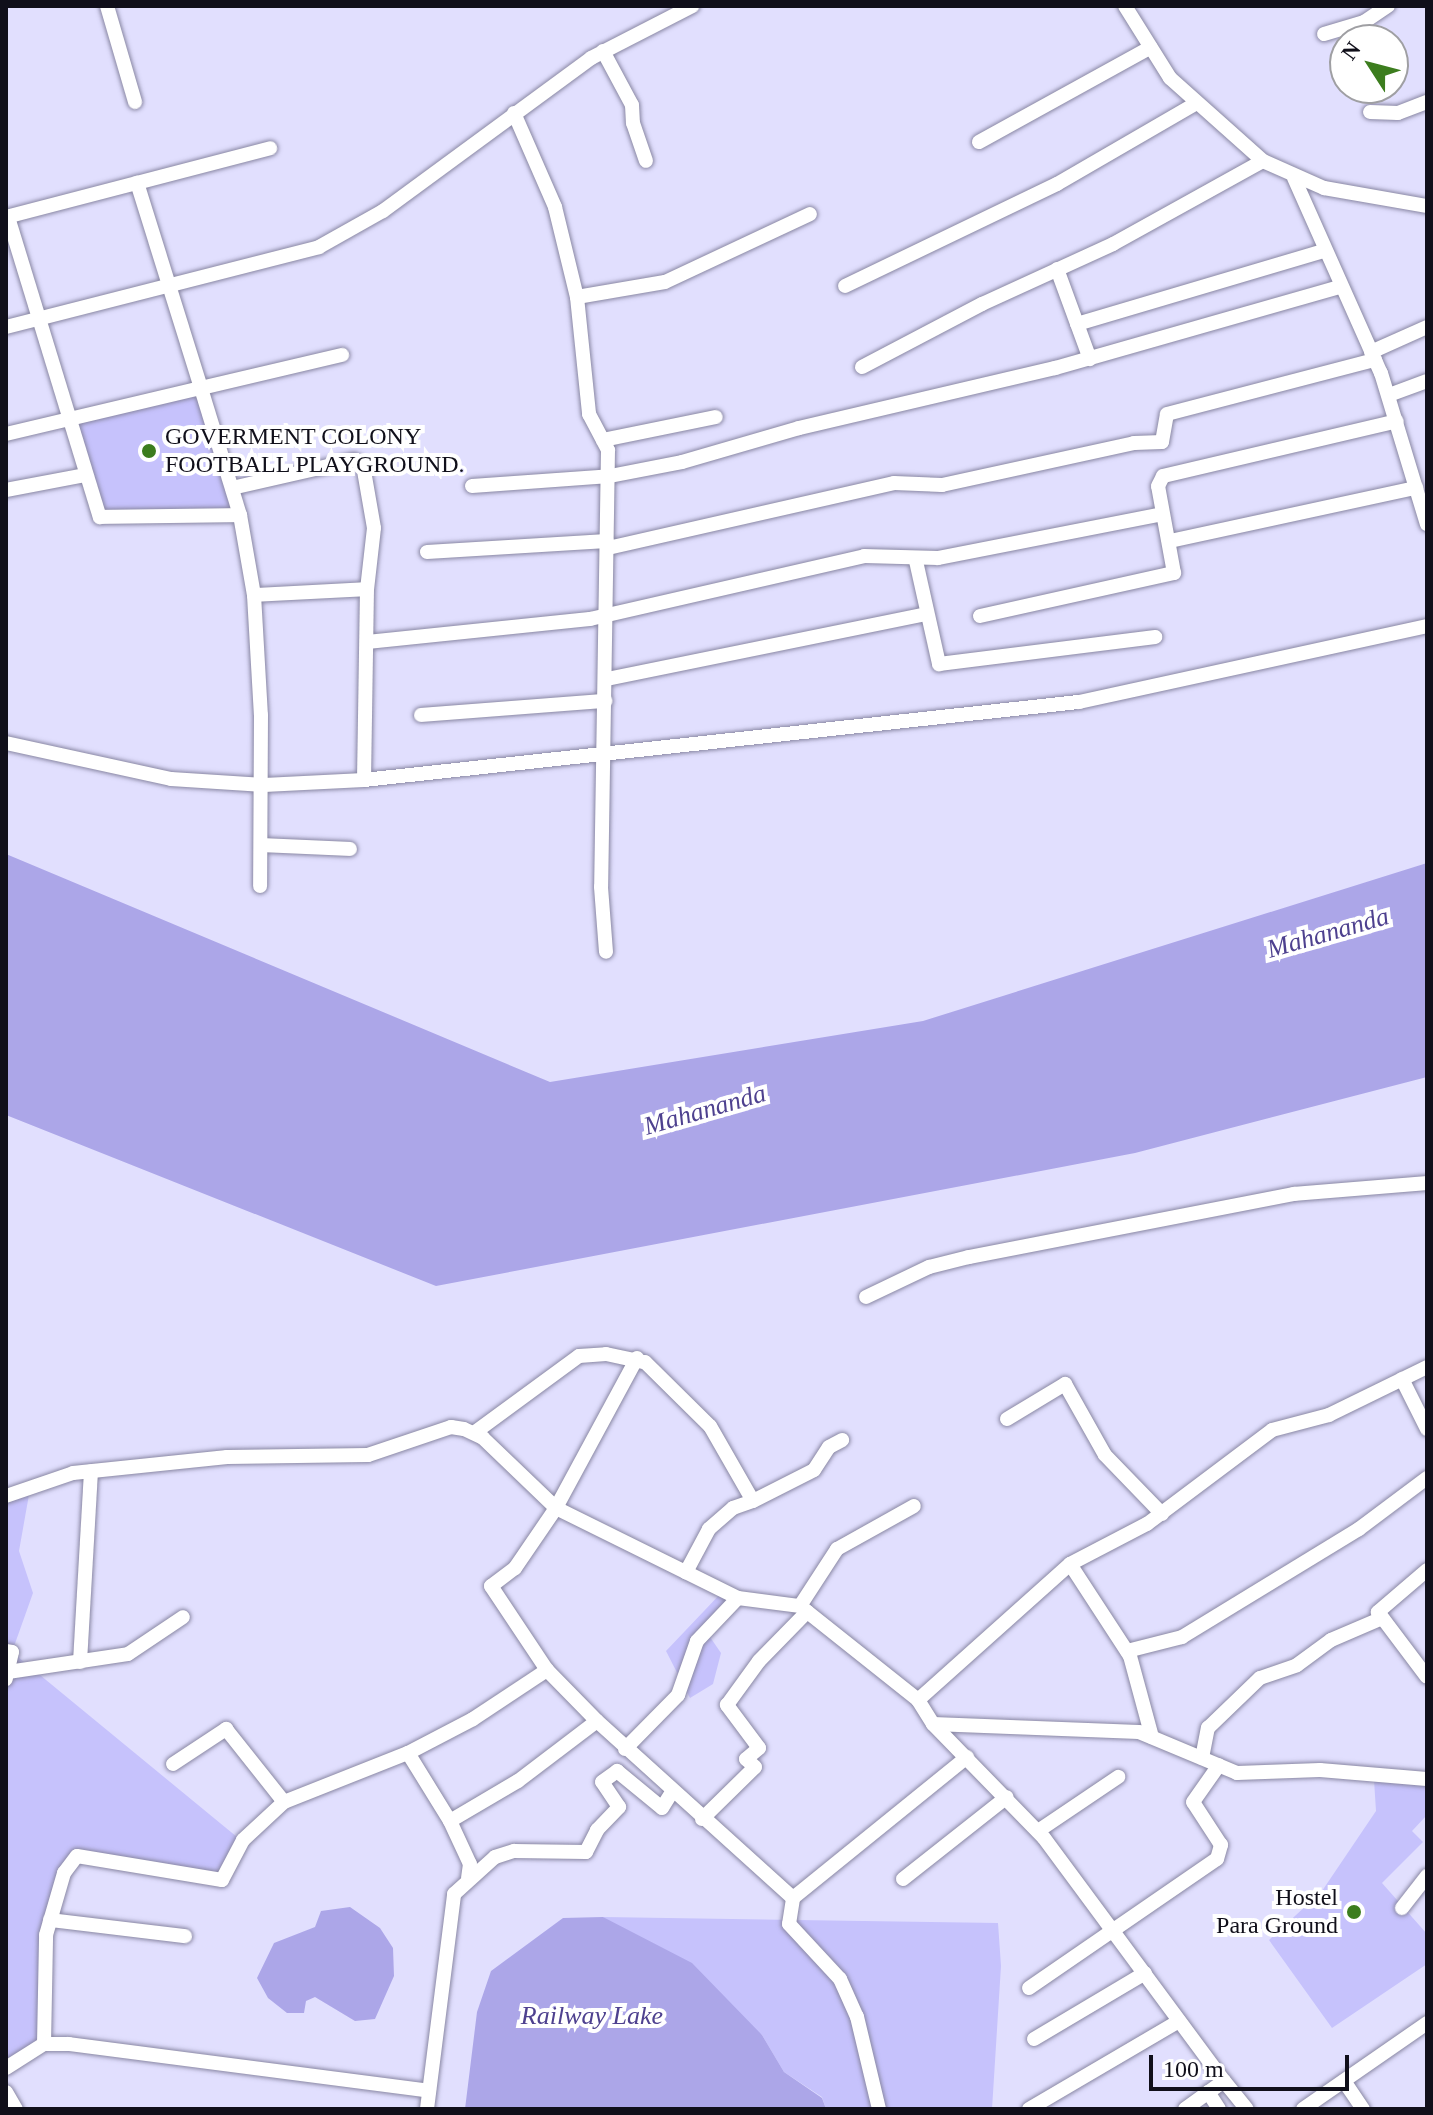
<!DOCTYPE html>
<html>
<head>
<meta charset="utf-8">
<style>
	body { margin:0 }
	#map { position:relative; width:1433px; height:2115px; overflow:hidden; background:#e1dffe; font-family:Georgia,serif }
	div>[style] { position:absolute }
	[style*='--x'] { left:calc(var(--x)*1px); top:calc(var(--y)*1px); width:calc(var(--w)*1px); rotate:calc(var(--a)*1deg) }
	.green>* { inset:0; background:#c6c2fc }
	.water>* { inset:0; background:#aca6e8 }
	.roads { filter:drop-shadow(0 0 2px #8987a3) drop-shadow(0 0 2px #8987a3) }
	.minor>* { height:14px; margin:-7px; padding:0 7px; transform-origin:7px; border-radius:7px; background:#fff }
	.dots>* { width:22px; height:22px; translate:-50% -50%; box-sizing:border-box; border:4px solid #fff; border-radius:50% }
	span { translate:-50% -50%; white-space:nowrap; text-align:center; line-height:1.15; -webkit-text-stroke:8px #fff; paint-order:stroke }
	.poi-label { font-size:24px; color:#100f1a }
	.left { translate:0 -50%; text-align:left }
	.right { translate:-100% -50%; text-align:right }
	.water-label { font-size:26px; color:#4e418f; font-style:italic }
	.frame { position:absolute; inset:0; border:8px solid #100f1a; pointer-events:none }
	.north { position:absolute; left:1329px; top:24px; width:80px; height:80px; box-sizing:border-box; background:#fff; border:2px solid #9f9fa3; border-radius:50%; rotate:306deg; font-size:22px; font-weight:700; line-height:32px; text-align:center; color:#100f1a }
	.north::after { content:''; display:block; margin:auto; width:28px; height:36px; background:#3c7d1e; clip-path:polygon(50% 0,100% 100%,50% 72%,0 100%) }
	.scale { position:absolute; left:1149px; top:2055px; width:200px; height:36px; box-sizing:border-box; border:4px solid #100f1a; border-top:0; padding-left:10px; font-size:24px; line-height:28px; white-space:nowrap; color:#100f1a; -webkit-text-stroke:6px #fff; paint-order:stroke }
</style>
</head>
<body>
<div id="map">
	<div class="green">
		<div style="clip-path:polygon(200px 392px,237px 512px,99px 511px,71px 420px)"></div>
		<div style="clip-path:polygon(30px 1489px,19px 1551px,33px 1593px,12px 1652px,237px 1837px,222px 1880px,72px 1862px,46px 1935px,44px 2044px,6px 2068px,6px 1500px)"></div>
		<div style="clip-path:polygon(723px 1591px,738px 1598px,710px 1637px,721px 1653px,713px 1684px,690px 1698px,666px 1651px)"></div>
		<div style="clip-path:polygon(1374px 1780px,1427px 1783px,1427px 1815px,1412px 1831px,1423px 1842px,1382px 1883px,1427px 1934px,1427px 1964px,1332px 2028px,1269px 1940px,1322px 1891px,1376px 1811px)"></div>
		<div style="clip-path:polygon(603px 1917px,998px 1923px,1001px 1966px,992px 2109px,826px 2109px,822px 2097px,784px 2072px,762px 2035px)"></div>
	</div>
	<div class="water">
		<div style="clip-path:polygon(6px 854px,550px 1082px,923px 1021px,1427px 863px,1427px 1077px,1135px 1153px,436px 1286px,6px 1115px)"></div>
		<div style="clip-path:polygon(350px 1907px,380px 1928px,393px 1948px,394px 1976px,375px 2019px,355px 2021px,315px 1997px,306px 2001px,304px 2013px,287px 2013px,268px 1998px,257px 1978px,274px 1943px,315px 1927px,321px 1911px)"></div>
		<div style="clip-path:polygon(603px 1917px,692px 1963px,762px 2035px,784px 2072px,822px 2098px,826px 2109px,465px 2109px,477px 2012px,491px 1971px,563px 1918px)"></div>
	</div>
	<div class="roads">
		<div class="minor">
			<div style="--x:107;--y:6;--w:100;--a:73.7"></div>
			<div style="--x:1125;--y:6;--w:85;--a:58"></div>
			<div style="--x:1170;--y:78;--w:125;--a:41.7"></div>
			<div style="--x:1263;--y:161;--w:67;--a:23.9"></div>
			<div style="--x:1324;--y:188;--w:105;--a:9.9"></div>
			<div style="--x:1324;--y:34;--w:42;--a:-16.7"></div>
			<div style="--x:1364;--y:22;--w:29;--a:-34"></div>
			<div style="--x:603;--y:51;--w:61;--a:61.8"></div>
			<div style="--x:632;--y:105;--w:18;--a:87"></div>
			<div style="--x:633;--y:123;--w:40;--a:71.1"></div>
			<div style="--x:1370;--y:112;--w:28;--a:2"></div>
			<div style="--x:1398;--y:113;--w:31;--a:-21"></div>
			<div style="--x:514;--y:113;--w:103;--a:66.4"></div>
			<div style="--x:555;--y:207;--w:93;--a:76.3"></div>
			<div style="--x:577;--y:297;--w:118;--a:84.1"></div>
			<div style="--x:589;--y:414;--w:41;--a:62.2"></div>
			<div style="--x:608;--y:450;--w:437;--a:90.9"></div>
			<div style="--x:601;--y:887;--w:65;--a:85.6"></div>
			<div style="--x:979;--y:142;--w:196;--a:-28.9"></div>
			<div style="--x:1294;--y:178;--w:214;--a:66"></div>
			<div style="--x:1381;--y:373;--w:158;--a:73.1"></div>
			<div style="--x:6;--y:217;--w:273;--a:-14.6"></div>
			<div style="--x:8;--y:217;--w:314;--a:73"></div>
			<div style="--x:100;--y:517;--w:140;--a:-0.8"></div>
			<div style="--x:240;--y:515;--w:133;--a:-107.1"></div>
			<div style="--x:201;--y:388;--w:145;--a:-13.2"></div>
			<div style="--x:1057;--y:269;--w:96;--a:69.9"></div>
			<div style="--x:845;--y:286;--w:235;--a:-25.7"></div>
			<div style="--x:1057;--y:184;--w:160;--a:-30.1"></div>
			<div style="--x:577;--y:297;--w:89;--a:-9.7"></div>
			<div style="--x:665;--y:282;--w:160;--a:-25.1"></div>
			<div style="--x:1077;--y:324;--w:257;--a:-16.5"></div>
			<div style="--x:6;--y:327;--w:323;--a:-14.3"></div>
			<div style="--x:319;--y:247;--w:73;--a:-29.4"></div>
			<div style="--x:383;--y:211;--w:258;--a:-36.3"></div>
			<div style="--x:591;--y:58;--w:114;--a:-27.2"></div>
			<div style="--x:1371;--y:352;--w:61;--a:-24.1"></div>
			<div style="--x:862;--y:367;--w:136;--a:-27.7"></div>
			<div style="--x:982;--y:304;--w:144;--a:-24.6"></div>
			<div style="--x:1113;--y:244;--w:171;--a:-29"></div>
			<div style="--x:1389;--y:395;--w:40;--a:-20.2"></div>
			<div style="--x:6;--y:434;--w:200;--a:-13.3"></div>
			<div style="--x:201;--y:388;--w:215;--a:-107.3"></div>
			<div style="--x:603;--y:440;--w:115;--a:-11.5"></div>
			<div style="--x:472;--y:486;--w:138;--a:-4.1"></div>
			<div style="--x:610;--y:476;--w:73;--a:-11"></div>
			<div style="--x:682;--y:462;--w:122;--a:-16.2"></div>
			<div style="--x:799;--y:428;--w:263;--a:-13.2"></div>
			<div style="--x:1055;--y:368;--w:296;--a:-15.9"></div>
			<div style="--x:232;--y:488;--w:125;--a:-12.9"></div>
			<div style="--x:354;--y:460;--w:10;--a:29"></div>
			<div style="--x:363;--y:465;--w:64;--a:80.1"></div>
			<div style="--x:374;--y:528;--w:61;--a:96.5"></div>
			<div style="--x:367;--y:589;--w:191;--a:90.9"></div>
			<div style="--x:6;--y:490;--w:80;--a:-10.8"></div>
			<div style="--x:240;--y:515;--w:81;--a:80.1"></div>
			<div style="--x:254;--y:595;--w:120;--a:86.7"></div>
			<div style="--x:261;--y:715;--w:171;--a:90.3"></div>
			<div style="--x:1170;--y:541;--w:252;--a:-12.2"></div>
			<div style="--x:608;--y:548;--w:293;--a:-12.8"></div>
			<div style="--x:894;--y:483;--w:48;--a:2.4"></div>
			<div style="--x:942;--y:485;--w:197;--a:-12.3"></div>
			<div style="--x:1134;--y:443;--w:28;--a:-2"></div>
			<div style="--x:1162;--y:442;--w:28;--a:-80"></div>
			<div style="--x:1167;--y:414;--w:215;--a:-14.6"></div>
			<div style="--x:427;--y:552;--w:180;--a:-3.5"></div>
			<div style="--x:916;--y:561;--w:106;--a:77.4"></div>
			<div style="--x:939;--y:664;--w:218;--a:-7.1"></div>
			<div style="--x:254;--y:595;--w:113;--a:-3"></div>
			<div style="--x:980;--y:616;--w:199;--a:-12.5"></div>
			<div style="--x:1174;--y:573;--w:88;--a:-100.4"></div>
			<div style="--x:1158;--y:486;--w:11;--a:-63"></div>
			<div style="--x:1163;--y:476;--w:240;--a:-13.2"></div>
			<div style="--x:367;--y:642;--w:224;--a:-5.9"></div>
			<div style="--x:590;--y:619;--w:281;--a:-12.9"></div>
			<div style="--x:864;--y:556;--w:74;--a:1.5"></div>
			<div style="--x:938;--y:558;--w:228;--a:-11.1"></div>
			<div style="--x:607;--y:679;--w:326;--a:-11.5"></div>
			<div style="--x:421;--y:715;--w:185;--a:-4.4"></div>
			<div style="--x:6;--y:743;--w:169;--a:12.3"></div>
			<div style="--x:171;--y:779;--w:93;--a:3.7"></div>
			<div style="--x:264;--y:785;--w:100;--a:-2.9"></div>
			<div style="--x:364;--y:780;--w:719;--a:-6.23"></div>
			<div style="--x:1079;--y:702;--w:356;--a:-12.3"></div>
			<div style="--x:262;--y:845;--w:88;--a:2.6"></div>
			<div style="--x:866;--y:1297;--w:70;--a:-25.5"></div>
			<div style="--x:929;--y:1267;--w:41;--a:-14"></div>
			<div style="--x:969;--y:1257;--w:331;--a:-11"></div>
			<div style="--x:1294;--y:1194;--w:133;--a:-4.7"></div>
			<div style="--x:637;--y:1358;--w:170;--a:118.4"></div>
			<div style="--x:556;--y:1508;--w:73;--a:124.3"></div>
			<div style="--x:515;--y:1568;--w:30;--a:143"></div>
			<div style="--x:491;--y:1586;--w:101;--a:56.3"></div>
			<div style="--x:547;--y:1670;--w:71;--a:45.6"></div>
			<div style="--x:597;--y:1721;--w:264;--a:42.1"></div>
			<div style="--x:1402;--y:1379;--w:56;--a:63.4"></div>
			<div style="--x:1007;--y:1419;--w:68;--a:-31.1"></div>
			<div style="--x:1065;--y:1384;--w:81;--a:60.6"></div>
			<div style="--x:1105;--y:1455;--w:82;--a:46"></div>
			<div style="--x:474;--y:1433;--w:130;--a:-36.3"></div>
			<div style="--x:579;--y:1356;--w:27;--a:-4"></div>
			<div style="--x:606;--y:1354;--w:40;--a:12"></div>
			<div style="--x:645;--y:1362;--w:91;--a:44.6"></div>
			<div style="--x:710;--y:1426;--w:86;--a:60.2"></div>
			<div style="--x:753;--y:1501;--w:21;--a:161"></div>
			<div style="--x:733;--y:1508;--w:32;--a:139"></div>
			<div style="--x:709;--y:1529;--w:49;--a:118.1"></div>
			<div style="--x:6;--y:1496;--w:71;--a:-18.9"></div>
			<div style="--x:73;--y:1473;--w:155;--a:-5.9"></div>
			<div style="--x:227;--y:1457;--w:141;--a:-0.8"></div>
			<div style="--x:368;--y:1455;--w:88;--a:-18.6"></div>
			<div style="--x:451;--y:1427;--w:13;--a:9"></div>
			<div style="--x:464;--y:1429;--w:21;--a:25"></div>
			<div style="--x:483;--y:1438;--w:101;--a:43.8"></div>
			<div style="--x:556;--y:1508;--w:203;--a:26.3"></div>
			<div style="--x:738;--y:1598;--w:63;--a:7.4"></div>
			<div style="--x:800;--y:1606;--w:151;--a:38.5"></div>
			<div style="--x:918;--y:1700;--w:28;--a:58"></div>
			<div style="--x:933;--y:1724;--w:206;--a:2.2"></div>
			<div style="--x:1139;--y:1732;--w:106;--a:22.7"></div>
			<div style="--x:1237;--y:1773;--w:83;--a:-2.1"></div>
			<div style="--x:1320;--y:1770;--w:107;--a:4.8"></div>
			<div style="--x:753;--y:1501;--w:68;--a:-26.9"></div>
			<div style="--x:814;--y:1470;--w:27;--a:-57"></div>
			<div style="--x:829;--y:1447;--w:15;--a:-28"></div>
			<div style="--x:1070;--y:1564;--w:110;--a:56.9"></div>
			<div style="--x:1130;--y:1656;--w:84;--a:74.8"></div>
			<div style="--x:1427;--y:1570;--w:65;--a:139.4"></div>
			<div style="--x:1378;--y:1612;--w:81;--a:53"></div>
			<div style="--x:800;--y:1606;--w:68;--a:-57"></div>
			<div style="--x:837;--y:1549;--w:88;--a:-29.2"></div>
			<div style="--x:6;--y:1651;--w:6;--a:9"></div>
			<div style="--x:12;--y:1652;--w:28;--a:103"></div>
			<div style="--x:1127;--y:1651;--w:57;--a:-14.3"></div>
			<div style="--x:1182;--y:1637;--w:207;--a:-31.4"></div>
			<div style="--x:1359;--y:1529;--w:85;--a:-36.9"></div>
			<div style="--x:80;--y:1662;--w:191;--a:-86.7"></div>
			<div style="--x:8;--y:1672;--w:121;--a:-8.5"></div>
			<div style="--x:128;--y:1654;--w:66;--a:-33.9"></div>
			<div style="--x:918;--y:1700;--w:204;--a:-41.8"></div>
			<div style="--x:1070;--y:1564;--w:87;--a:-27.5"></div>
			<div style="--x:1147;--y:1524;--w:156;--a:-36.9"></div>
			<div style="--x:1272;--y:1430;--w:59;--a:-14.7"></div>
			<div style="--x:1329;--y:1415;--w:109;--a:-26.1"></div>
			<div style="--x:933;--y:1724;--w:159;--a:45.8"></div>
			<div style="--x:1044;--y:1838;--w:302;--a:53.5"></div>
			<div style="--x:1224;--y:2081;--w:48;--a:144.3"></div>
			<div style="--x:625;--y:1749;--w:76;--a:-45.5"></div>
			<div style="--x:678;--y:1695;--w:57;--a:-70.6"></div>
			<div style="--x:697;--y:1641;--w:59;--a:-46.4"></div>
			<div style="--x:408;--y:1753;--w:80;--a:58.3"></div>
			<div style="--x:450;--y:1821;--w:47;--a:65.1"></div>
			<div style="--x:470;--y:1864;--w:14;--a:98"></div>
			<div style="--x:1202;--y:1758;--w:31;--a:-79"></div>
			<div style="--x:1208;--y:1728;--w:72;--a:-43.9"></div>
			<div style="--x:1260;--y:1678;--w:39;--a:-19"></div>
			<div style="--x:1297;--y:1665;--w:42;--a:-36.3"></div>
			<div style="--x:1331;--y:1640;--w:53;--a:-23.2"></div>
			<div style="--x:173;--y:1764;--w:64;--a:-33.4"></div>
			<div style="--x:226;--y:1729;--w:93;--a:51.5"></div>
			<div style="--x:702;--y:1819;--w:74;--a:-44.5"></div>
			<div style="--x:755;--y:1767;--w:12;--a:-138"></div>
			<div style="--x:746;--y:1759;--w:17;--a:-40"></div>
			<div style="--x:759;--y:1748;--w:54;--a:-126.7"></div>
			<div style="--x:727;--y:1705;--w:54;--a:-54"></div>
			<div style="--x:759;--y:1661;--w:69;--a:-45.6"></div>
			<div style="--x:450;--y:1821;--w:79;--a:-30.5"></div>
			<div style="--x:518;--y:1781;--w:99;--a:-37.2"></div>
			<div style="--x:1038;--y:1831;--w:97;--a:-34"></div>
			<div style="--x:903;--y:1879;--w:132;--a:-38.3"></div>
			<div style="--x:1402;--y:1908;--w:41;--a:-52"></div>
			<div style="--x:50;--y:1920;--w:136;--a:6.8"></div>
			<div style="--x:1029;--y:1988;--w:228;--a:-34.5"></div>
			<div style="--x:1217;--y:1859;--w:15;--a:-74"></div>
			<div style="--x:1221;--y:1845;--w:51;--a:-123.1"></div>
			<div style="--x:1193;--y:1802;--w:45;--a:-54.9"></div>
			<div style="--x:1034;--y:2039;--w:129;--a:-30.7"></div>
			<div style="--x:44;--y:2044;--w:109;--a:-88.9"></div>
			<div style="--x:46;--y:1935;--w:65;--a:-73.8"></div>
			<div style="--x:64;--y:1873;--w:21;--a:-53"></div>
			<div style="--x:77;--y:1856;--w:147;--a:9.4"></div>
			<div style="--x:222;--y:1880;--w:45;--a:-62.3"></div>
			<div style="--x:243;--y:1840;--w:56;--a:-42.8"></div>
			<div style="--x:284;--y:1802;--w:133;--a:-21.6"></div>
			<div style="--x:408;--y:1753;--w:73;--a:-27.6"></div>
			<div style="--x:473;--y:1719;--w:89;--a:-33.5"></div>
			<div style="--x:6;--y:2068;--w:45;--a:-32.3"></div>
			<div style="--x:44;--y:2044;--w:25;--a:0"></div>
			<div style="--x:69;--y:2044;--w:363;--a:7.4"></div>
			<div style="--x:1224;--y:2081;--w:36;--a:51"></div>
			<div style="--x:1344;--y:2081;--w:34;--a:56"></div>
			<div style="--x:6;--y:2092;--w:20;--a:60"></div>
			<div style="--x:1208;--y:2092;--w:20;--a:57"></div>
			<div style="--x:427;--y:2109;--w:217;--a:-82.8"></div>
			<div style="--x:454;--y:1894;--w:55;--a:-42.1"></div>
			<div style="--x:495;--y:1857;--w:20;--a:-18"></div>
			<div style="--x:514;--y:1851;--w:72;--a:0.8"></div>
			<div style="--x:586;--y:1852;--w:25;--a:-63"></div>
			<div style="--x:597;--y:1830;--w:32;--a:-46"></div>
			<div style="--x:619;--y:1807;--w:30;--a:-124"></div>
			<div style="--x:602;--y:1782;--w:19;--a:-36"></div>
			<div style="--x:617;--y:1771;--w:58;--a:39.4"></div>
			<div style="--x:662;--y:1808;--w:19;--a:-58"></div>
			<div style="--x:879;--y:2109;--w:95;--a:-103.4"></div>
			<div style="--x:857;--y:2017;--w:42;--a:-114.1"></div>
			<div style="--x:840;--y:1979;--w:75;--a:-132.8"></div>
			<div style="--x:789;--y:1924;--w:26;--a:-81"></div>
			<div style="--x:793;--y:1898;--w:224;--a:-39"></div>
			<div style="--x:1029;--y:2109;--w:174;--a:-30.4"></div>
			<div style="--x:1303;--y:2109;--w:151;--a:-34.7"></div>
		</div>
	</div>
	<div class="dots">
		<div style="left:149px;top:451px;background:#3c7d1e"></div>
		<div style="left:1354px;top:1912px;background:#3c7d1e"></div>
	</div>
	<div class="poi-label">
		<span class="left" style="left:165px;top:451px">GOVERMENT COLONY<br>FOOTBALL PLAYGROUND.</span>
		<span class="right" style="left:1338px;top:1912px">Hostel<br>Para Ground</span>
	</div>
	<div class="water-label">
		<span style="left:1328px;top:933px;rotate:-16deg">Mahananda</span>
		<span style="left:705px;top:1110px;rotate:-16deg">Mahananda</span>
		<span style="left:592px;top:2016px">Railway Lake</span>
	</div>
	<div class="frame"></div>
	<div class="north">N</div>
	<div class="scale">100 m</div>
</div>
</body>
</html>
